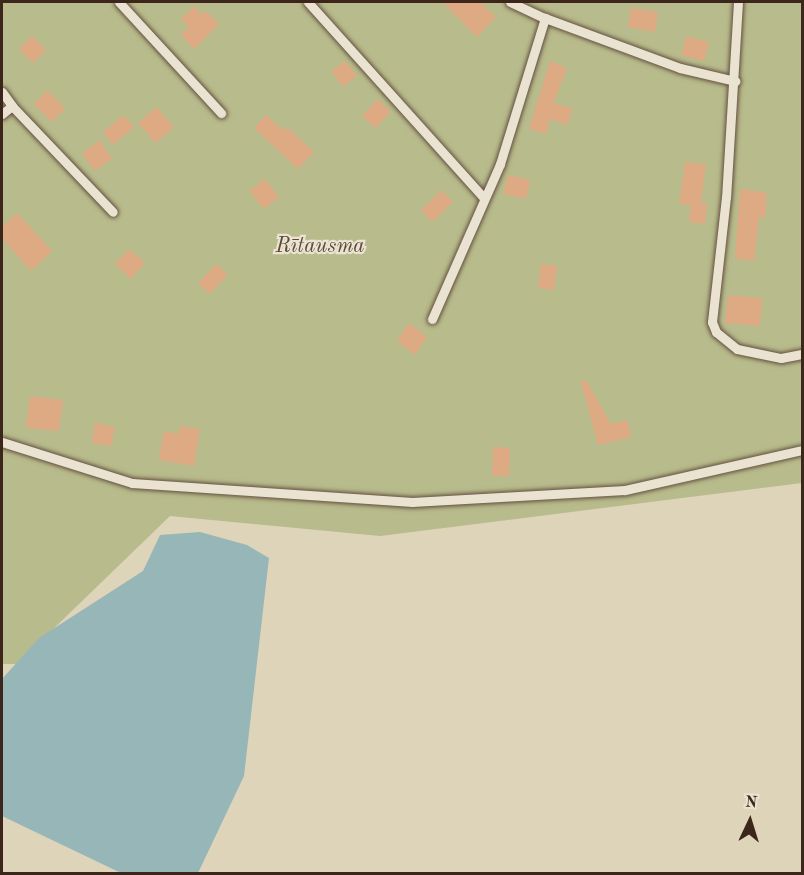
<!DOCTYPE html>
<html>
<head>
<meta charset="utf-8">
<style>
	body { margin:0 }
	#map { position:relative; width:804px; height:875px; overflow:hidden; background:#ded4b9; font-family:"Old Standard TT",serif }
	div>[style] { position:absolute }
	[style*='--x'] { left:calc(var(--x)*1px); top:calc(var(--y)*1px); width:calc(var(--w)*1px); rotate:calc(var(--a)*1deg) }
	.green>* { inset:0; background:#b8bb8b }
	.water>* { inset:0; background:#96b6b8 }
	.building>* { inset:0; background:#ddaa83 }
	.roads { filter:drop-shadow(0 0 2px #645142) drop-shadow(0 0 2px #645142) }
	.lane>* { height:9px; margin:-4.5px; padding:0 4.5px; transform-origin:4.5px; border-radius:4.5px; background:#eae3d2 }
	span { translate:-50% -50%; white-space:nowrap; text-align:center; line-height:1.15; -webkit-text-stroke:4.5px #eae3d2; paint-order:stroke }
	.park-label { font-size:21px; color:#5b4a37; font-style:italic }
	.frame { position:absolute; inset:0; border:3px solid #3c251b; pointer-events:none }
	.north { position:absolute; left:720px; top:791px; width:60px; height:60px; -webkit-text-stroke:4px #eae3d2; paint-order:stroke; rotate:4deg; font-size:16px; font-weight:700; line-height:24px; text-align:center; color:#3c251b }
	.north::after { content:''; display:block; margin:auto; width:21px; height:27px; background:#3c251b; clip-path:polygon(50% 0,100% 100%,50% 72%,0 100%) }
</style>
</head>
<body>
<div id="map">
	<div class="green">
		<div style="clip-path:polygon(2px 2px,802px 2px,802px 483px,380px 536px,170px 516px,17px 664px,2px 664px)"></div>
	</div>
	<div class="water">
		<div style="clip-path:polygon(200px 532px,247px 545px,269px 558px,244px 776px,198px 873px,121px 873px,2px 816px,2px 679px,39px 638px,143px 571px,160px 535px)"></div>
	</div>
	<div class="building">
		<div style="clip-path:polygon(442px 2px,480px 2px,496px 17px,477px 37px)"></div>
		<div style="clip-path:polygon(194px 6px,203px 15px,206px 11px,219px 24px,194px 49px,181px 35px,189px 27px,181px 19px)"></div>
		<div style="clip-path:polygon(631px 8px,658px 12px,655px 32px,628px 27px)"></div>
		<div style="clip-path:polygon(32px 36px,46px 50px,33px 63px,19px 49px)"></div>
		<div style="clip-path:polygon(686px 36px,709px 42px,704px 61px,681px 55px)"></div>
		<div style="clip-path:polygon(345px 61px,357px 76px,343px 87px,331px 71px)"></div>
		<div style="clip-path:polygon(550px 61px,567px 68px,554px 103px,573px 109px,567px 125px,550px 119px,546px 134px,529px 129px)"></div>
		<div style="clip-path:polygon(47px 90px,65px 108px,52px 122px,34px 104px)"></div>
		<div style="clip-path:polygon(378px 99px,391px 112px,375px 128px,362px 116px)"></div>
		<div style="clip-path:polygon(156px 107px,174px 127px,156px 143px,138px 123px)"></div>
		<div style="clip-path:polygon(123px 115px,134px 127px,113px 145px,103px 132px)"></div>
		<div style="clip-path:polygon(266px 115px,284px 131px,287px 127px,314px 152px,298px 169px,254px 128px)"></div>
		<div style="clip-path:polygon(99px 140px,112px 158px,95px 171px,82px 154px)"></div>
		<div style="clip-path:polygon(685px 162px,706px 164px,701px 203px,707px 203px,705px 224px,689px 222px,691px 206px,679px 203px)"></div>
		<div style="clip-path:polygon(508px 175px,530px 180px,526px 199px,503px 194px)"></div>
		<div style="clip-path:polygon(265px 179px,279px 197px,264px 209px,249px 191px)"></div>
		<div style="clip-path:polygon(740px 189px,767px 193px,765px 218px,759px 217px,754px 261px,735px 258px)"></div>
		<div style="clip-path:polygon(442px 190px,453px 202px,432px 222px,421px 210px)"></div>
		<div style="clip-path:polygon(17px 213px,52px 251px,31px 271px,2px 238px,2px 227px)"></div>
		<div style="clip-path:polygon(129px 249px,145px 263px,131px 279px,115px 264px)"></div>
		<div style="clip-path:polygon(216px 264px,228px 275px,209px 294px,198px 283px)"></div>
		<div style="clip-path:polygon(541px 264px,557px 266px,554px 290px,538px 288px)"></div>
		<div style="clip-path:polygon(728px 295px,762px 298px,760px 326px,725px 323px)"></div>
		<div style="clip-path:polygon(409px 323px,427px 337px,415px 355px,397px 341px)"></div>
		<div style="clip-path:polygon(586px 380px,611px 424px,627px 420px,631px 437px,598px 445px,581px 382px)"></div>
		<div style="clip-path:polygon(30px 396px,63px 400px,59px 431px,26px 428px)"></div>
		<div style="clip-path:polygon(95px 423px,115px 427px,111px 446px,92px 443px)"></div>
		<div style="clip-path:polygon(180px 426px,200px 429px,194px 466px,159px 460px,164px 431px,178px 434px)"></div>
		<div style="clip-path:polygon(493px 447px,510px 448px,509px 476px,492px 476px)"></div>
	</div>
	<div class="roads">
		<div class="lane">
			<div style="--x:119;--y:2;--w:151;--a:47.4"></div>
			<div style="--x:308;--y:2;--w:262;--a:48.1"></div>
			<div style="--x:510;--y:2;--w:38;--a:25"></div>
			<div style="--x:545;--y:18;--w:144;--a:20.3"></div>
			<div style="--x:680;--y:68;--w:57;--a:13.3"></div>
			<div style="--x:738;--y:2;--w:195;--a:93.5"></div>
			<div style="--x:726;--y:197;--w:126;--a:96.4"></div>
			<div style="--x:712;--y:322;--w:11;--a:68"></div>
			<div style="--x:716;--y:332;--w:27;--a:39"></div>
			<div style="--x:737;--y:349;--w:45;--a:11.6"></div>
			<div style="--x:781;--y:358;--w:21;--a:-11"></div>
			<div style="--x:2;--y:92;--w:17;--a:54"></div>
			<div style="--x:2;--y:114;--w:13;--a:-39"></div>
			<div style="--x:12;--y:106;--w:146;--a:46.4"></div>
			<div style="--x:432;--y:319;--w:169;--a:-66.3"></div>
			<div style="--x:500;--y:164;--w:153;--a:-72.9"></div>
			<div style="--x:2;--y:442;--w:136;--a:17.5"></div>
			<div style="--x:132;--y:483;--w:281;--a:3.9"></div>
			<div style="--x:412;--y:502;--w:213;--a:-3.2"></div>
			<div style="--x:625;--y:490;--w:181;--a:-12.7"></div>
		</div>
	</div>
	<div class="park-label">
		<span style="left:320px;top:247px">Rītausma</span>
	</div>
	<div class="frame"></div>
	<div class="north">N</div>
</div>
</body>
</html>
